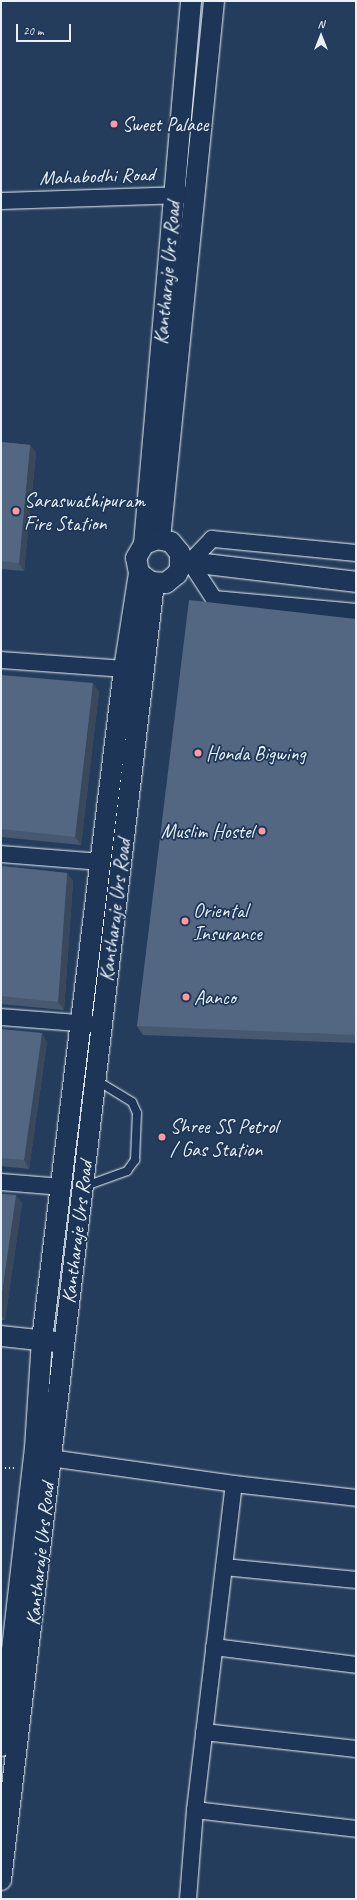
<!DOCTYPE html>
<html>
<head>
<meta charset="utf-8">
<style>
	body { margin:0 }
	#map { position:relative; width:357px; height:1900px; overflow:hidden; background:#253d5d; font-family:Caveat,sans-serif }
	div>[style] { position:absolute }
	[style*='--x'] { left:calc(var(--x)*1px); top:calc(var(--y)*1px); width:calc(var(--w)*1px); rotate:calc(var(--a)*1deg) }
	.path>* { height:2.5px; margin-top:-1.25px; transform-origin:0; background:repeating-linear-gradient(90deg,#e8f1f8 0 1px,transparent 0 4px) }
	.roads { filter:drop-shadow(0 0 1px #e8f1f8) drop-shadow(0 0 1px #e8f1f8) }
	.service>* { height:8px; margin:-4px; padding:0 4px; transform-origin:4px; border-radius:4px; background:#1d3557 }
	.minor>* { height:16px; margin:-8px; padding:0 8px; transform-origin:8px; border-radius:8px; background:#1d3557 }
	.tertiary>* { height:20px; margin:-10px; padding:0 10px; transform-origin:10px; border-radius:10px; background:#1d3557 }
	.wall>* { inset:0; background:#475970 }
	.shaded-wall>* { inset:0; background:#3a485b }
	.building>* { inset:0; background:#536782 }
	.dots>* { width:11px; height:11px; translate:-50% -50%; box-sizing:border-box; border:2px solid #1d3557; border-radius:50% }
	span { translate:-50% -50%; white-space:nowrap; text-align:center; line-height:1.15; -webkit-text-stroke:3.5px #1d3557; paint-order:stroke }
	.poi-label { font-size:20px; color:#e8f1f8 }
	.left { translate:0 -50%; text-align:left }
	.right { translate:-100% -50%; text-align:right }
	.street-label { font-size:20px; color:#e8f1f8 }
	.frame { position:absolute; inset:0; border:2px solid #e8f1f8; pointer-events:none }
	.north { position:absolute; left:301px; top:16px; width:40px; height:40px; -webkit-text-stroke:3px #1d3557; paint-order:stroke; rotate:0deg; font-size:11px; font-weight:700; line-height:16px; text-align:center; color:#e8f1f8 }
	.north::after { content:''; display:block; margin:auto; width:14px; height:18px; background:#e8f1f8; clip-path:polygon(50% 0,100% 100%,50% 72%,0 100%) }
	.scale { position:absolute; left:16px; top:24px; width:55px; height:18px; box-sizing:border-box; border:2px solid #e8f1f8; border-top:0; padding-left:5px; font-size:12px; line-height:14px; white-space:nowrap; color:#e8f1f8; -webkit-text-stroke:3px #1d3557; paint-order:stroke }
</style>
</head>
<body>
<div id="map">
	<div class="path">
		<div style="--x:1;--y:1468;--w:13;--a:0"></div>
	</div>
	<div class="roads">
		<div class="service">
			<div style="--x:83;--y:1187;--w:47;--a:-20"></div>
			<div style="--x:127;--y:1171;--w:14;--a:-54"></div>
			<div style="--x:135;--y:1160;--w:47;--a:-87.6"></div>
			<div style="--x:137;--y:1113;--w:12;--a:-114"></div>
			<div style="--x:132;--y:1102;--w:42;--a:-148.6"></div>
		</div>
		<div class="minor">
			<div style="--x:1;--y:201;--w:184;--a:-1.9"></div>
			<div style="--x:356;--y:553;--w:145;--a:-174.4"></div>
			<div style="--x:212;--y:539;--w:32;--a:134"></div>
			<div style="--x:190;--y:562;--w:44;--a:57"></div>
			<div style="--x:214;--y:599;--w:143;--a:5.2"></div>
			<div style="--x:1;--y:660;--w:123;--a:4.2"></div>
			<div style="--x:1;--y:854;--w:99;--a:4.6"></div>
			<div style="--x:1;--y:1017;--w:92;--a:4.4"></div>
			<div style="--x:1;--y:1182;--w:62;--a:4.6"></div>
			<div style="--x:50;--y:1458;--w:186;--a:8"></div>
			<div style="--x:234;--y:1484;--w:123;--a:6.5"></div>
			<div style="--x:224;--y:1567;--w:133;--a:5.6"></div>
			<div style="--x:214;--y:1647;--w:143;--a:7.2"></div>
			<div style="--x:204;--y:1732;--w:153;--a:6.4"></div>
			<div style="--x:195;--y:1810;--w:162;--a:6.7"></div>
			<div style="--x:188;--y:1899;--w:89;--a:-85.5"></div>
			<div style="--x:195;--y:1810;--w:328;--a:-83.2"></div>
		</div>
		<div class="tertiary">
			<div style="--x:160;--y:539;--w:541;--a:-84.27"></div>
			<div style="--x:144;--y:544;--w:545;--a:-85.05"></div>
			<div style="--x:181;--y:561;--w:176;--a:6.8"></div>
			<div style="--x:1;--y:1336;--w:55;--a:6.2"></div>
			<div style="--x:1;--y:1746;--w:300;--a:-83.5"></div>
			<div style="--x:35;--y:1448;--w:108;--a:-86.3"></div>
			<div style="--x:42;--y:1340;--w:676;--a:-83.03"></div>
			<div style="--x:124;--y:669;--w:97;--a:-81.1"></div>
			<div style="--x:139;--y:573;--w:15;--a:-101"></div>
			<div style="--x:136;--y:558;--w:16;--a:-60"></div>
			<div style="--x:144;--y:544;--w:15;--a:-20"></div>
			<div style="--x:158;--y:539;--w:13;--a:13"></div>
			<div style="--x:171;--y:542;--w:14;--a:51"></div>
			<div style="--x:180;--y:553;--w:15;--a:90"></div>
			<div style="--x:180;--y:568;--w:7;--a:117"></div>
			<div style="--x:177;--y:574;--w:14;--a:141"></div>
			<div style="--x:166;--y:583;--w:15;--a:-176"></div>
			<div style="--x:151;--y:582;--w:15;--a:-143"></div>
			<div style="--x:1;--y:1880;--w:1306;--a:-83.27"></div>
		</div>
	</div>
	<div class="wall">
		<div style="clip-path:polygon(1px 442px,30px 445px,36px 453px,24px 571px,1px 569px)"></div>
		<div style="clip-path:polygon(356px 619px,356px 1043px,143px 1035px,137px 1026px)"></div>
		<div style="clip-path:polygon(1px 675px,99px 691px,81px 845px,1px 837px)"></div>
		<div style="clip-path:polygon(1px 866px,67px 873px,73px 881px,64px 1010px,1px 1004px)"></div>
		<div style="clip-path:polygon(1px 1029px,47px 1042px,29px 1169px,1px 1166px)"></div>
		<div style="clip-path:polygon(1px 1194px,16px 1195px,22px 1203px,5px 1320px,1px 1320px)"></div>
	</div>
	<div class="shaded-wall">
		<div style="clip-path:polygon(30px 445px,36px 453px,24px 571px,19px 563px)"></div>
		<div style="clip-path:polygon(93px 683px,99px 691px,81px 845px,75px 837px)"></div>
		<div style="clip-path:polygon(67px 873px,73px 881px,64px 1010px,58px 1002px)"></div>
		<div style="clip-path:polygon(42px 1033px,47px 1042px,29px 1169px,24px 1160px)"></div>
		<div style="clip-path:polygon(16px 1195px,22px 1203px,5px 1320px,1px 1315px,1px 1299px)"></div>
	</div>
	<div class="building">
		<div style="clip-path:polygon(1px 442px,30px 445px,19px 563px,1px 561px)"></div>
		<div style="clip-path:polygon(189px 600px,356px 619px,356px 1035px,137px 1026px)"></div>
		<div style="clip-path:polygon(1px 675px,93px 683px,75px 837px,1px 829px)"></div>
		<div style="clip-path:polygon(1px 866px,67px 873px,58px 1002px,1px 996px)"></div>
		<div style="clip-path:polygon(1px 1029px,42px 1033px,24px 1160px,1px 1158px)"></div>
		<div style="clip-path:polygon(1px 1194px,16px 1195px,1px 1299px)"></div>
	</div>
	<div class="dots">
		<div style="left:114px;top:124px;background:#ff9aa2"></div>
		<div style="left:16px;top:511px;background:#ff9aa2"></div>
		<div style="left:198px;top:753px;background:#ff9aa2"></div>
		<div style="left:262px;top:831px;background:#ff9aa2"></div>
		<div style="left:185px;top:921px;background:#ff9aa2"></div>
		<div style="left:186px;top:997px;background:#ff9aa2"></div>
		<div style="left:162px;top:1137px;background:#ff9aa2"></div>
	</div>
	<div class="poi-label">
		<span class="left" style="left:122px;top:124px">Sweet Palace</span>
		<span class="left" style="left:24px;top:512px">Saraswathipuram<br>Fire Station</span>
		<span class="left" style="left:206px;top:753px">Honda Bigwing</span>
		<span class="right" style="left:254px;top:831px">Muslim Hostel</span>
		<span class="left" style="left:193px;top:922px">Oriental<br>Insurance</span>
		<span class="left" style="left:194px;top:997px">Aanco</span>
		<span class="left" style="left:170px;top:1138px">Shree SS Petrol<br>/ Gas Station</span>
	</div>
	<div class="street-label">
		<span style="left:97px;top:176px;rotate:-2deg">Mahabodhi Road</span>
		<span style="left:167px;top:273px;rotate:-85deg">Kantharaje Urs Road</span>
		<span style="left:115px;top:910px;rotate:-83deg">Kantharaje Urs Road</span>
		<span style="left:77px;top:1232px;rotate:-83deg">Kantharaje Urs Road</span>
		<span style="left:40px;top:1554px;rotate:-84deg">Kantharaje Urs Road</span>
	</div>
	<div class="frame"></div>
	<div class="north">N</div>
	<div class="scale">20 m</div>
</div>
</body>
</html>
